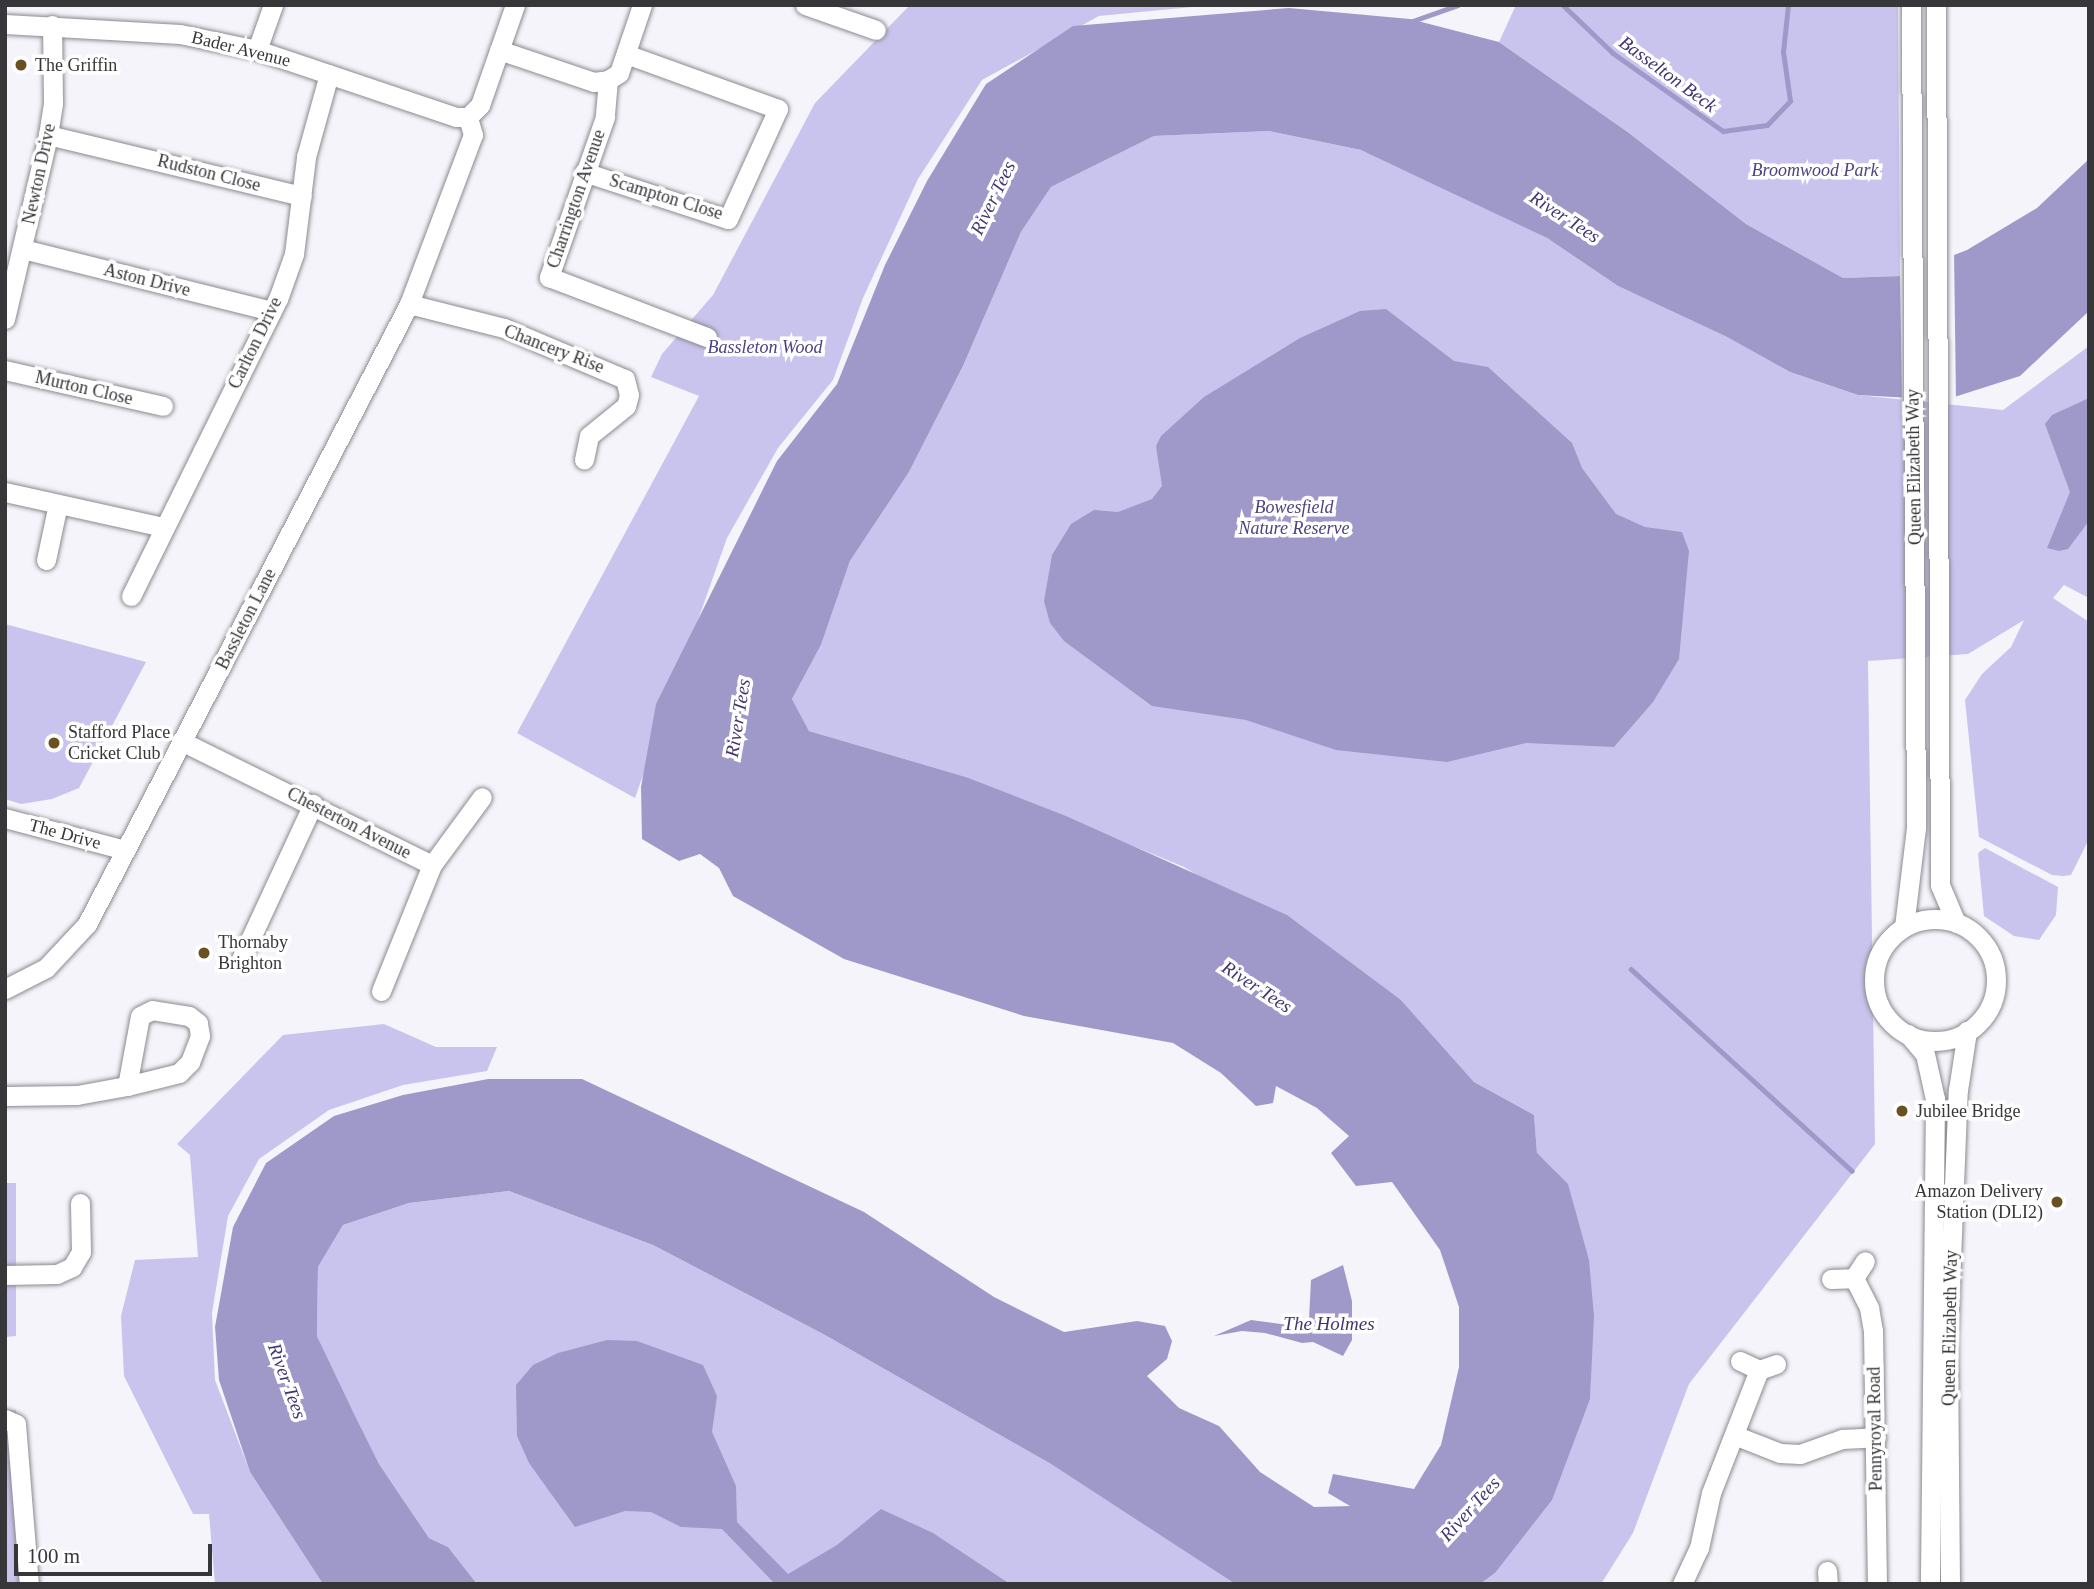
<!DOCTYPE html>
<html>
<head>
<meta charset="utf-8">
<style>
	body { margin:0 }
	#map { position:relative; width:2094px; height:1589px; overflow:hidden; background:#f5f4fb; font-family:Georgia,serif }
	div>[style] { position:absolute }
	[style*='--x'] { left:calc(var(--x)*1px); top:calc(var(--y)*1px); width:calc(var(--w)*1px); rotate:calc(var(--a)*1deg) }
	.green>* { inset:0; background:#c9c4ee }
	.water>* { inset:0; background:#9f99ca }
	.pier>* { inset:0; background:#f5f4fb }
	.stream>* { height:4.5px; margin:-2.25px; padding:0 2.25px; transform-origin:2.25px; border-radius:2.25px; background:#9f99ca }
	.roads { filter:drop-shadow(0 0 2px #8b8a90) drop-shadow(0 0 2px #8b8a90) }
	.minor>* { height:19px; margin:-9.5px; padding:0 9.5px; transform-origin:9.5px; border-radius:9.5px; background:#fff }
	.minor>.ring { margin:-9.5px; padding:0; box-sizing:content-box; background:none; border:19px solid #fff; border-radius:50% }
	.dots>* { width:19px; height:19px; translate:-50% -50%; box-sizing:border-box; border:4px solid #fff; border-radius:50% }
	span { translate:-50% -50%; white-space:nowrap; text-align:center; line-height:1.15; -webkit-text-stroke:7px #fff; paint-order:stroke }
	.street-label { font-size:18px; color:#37373a }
	.poi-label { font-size:18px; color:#37373a }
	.left { translate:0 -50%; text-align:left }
	.right { translate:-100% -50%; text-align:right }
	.park-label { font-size:18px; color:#4e4280; font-style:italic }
	.water-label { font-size:19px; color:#423572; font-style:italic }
	.frame { position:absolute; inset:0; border:7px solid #37373a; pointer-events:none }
	.scale { position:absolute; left:14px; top:1544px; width:198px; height:32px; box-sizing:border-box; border:4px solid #37373a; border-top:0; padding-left:9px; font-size:21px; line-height:24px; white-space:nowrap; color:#37373a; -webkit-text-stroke:5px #fff; paint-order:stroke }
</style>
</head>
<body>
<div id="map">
	<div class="green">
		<div style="clip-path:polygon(910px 5px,1213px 5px,1099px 16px,982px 80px,918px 179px,863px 298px,833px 380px,778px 448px,727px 538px,635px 798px,517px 733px,699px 396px,651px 377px,662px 354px,713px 295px,815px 103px)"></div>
		<div style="clip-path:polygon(1516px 5px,1898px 5px,1900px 276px,1843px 278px,1746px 224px,1629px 133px,1499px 42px)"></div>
		<div style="clip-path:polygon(1269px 131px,1361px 150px,1425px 177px,1547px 238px,1618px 286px,1727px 337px,1790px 372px,1858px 395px,2003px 410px,2089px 346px,2089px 598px,2064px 585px,2053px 598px,2089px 622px,2089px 839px,2071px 875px,2063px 876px,2052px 875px,1979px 837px,1965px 700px,1982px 674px,2011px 647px,2024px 620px,1968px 654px,1868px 661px,1875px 1144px,1689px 1384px,1633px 1533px,1601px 1584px,1480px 1584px,1495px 1573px,1590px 1399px,1592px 1314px,1555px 1171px,1537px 1154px,1534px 1115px,1474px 1082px,1401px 1000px,1184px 867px,966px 777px,809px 731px,792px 699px,821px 645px,850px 561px,909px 472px,963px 366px,1021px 232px,1051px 187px,1154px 136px)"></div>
		<div style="clip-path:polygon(5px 624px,146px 662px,79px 788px,52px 799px,21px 804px,5px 799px)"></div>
		<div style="clip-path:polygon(1985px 848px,2058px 887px,2056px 915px,2039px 940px,2014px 936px,1984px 916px,1978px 853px)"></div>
		<div style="clip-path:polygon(384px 1024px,436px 1047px,497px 1047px,487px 1071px,403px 1085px,329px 1110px,259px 1159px,228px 1216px,212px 1313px,215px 1380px,250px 1472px,323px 1584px,215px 1584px,209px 1514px,193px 1514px,124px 1376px,121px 1316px,135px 1260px,198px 1257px,190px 1155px,177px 1144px,283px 1035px)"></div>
		<div style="clip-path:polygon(5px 1183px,16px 1183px,16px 1336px,5px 1337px)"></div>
		<div style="clip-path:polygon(509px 1191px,653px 1245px,825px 1335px,1051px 1464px,1238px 1584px,477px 1584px,448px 1547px,429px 1538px,379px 1464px,354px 1416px,317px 1336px,318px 1267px,343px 1225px,409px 1203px)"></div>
		<div style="clip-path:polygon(16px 1410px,31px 1584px,5px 1584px,5px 1411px)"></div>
	</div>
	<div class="water">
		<div style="clip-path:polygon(1289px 8px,1410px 19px,1499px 42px,1629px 133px,1746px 224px,1843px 278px,1900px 276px,1967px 250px,2037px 208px,2089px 159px,2089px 311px,2020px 376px,1945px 400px,1858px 395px,1790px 372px,1727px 337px,1618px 286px,1547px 238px,1361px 150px,1269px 131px,1154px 136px,1051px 187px,1021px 232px,963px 366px,909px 472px,850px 561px,821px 645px,792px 699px,809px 731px,966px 777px,1066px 816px,1287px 915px,1401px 1000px,1474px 1082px,1534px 1115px,1537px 1153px,1568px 1184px,1589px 1260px,1594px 1316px,1590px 1399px,1552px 1500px,1495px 1573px,1480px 1584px,1234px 1583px,1051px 1464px,825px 1335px,653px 1245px,509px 1191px,409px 1203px,343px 1225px,318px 1267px,317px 1336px,355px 1416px,379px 1464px,429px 1538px,448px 1547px,477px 1584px,323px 1584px,250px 1472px,219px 1380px,215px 1327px,233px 1227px,266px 1163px,334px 1116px,403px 1095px,488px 1079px,582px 1079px,864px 1212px,994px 1297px,1064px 1332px,1137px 1321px,1165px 1326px,1172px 1341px,1167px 1359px,1147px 1376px,1179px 1408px,1219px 1426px,1260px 1472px,1314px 1507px,1350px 1506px,1328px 1493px,1333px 1474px,1414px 1489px,1441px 1445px,1459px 1367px,1459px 1307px,1440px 1250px,1392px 1182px,1356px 1186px,1331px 1153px,1349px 1136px,1317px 1108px,1276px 1086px,1273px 1103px,1256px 1106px,1221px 1073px,1173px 1043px,1024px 1016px,844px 959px,733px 896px,719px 868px,700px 854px,679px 861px,642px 839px,641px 787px,656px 704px,777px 461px,837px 384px,885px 265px,927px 181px,986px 84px,1073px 26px)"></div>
		<div style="clip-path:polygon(1386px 309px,1454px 361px,1488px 367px,1572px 443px,1582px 468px,1616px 514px,1645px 527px,1682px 532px,1689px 551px,1679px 659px,1653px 702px,1614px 747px,1526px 743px,1447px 762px,1336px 750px,1246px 720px,1152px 706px,1064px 641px,1050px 623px,1044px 601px,1052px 555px,1071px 524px,1094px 510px,1118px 512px,1152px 499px,1162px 486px,1156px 446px,1161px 436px,1204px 397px,1300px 338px,1360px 311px)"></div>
		<div style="clip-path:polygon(2089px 398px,2089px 521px,2068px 549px,2059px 551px,2047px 548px,2070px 492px,2045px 424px,2052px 415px)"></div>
		<div style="clip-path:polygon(1343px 1265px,1352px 1301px,1352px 1340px,1343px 1356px,1313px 1342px,1302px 1343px,1265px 1333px,1242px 1331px,1214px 1336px,1251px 1320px,1295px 1326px,1309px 1319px,1311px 1280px)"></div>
		<div style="clip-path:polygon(607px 1340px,637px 1341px,703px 1365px,717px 1396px,712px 1432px,736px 1486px,737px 1522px,788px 1574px,837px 1545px,881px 1509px,933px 1533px,1010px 1584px,775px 1584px,722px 1529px,681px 1527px,651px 1512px,625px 1511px,575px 1527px,529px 1463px,517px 1436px,516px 1385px,533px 1365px,558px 1353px)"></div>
	</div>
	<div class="pier">
		<div style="clip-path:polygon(1954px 251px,1956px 400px,1902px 401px,1900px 272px)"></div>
	</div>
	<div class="stream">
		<div style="--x:1563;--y:5;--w:69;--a:43.8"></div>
		<div style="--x:1613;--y:53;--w:135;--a:35.3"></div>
		<div style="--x:1723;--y:131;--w:44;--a:-7.8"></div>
		<div style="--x:1767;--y:125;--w:33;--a:-46"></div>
		<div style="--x:1790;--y:101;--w:49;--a:-98.1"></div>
		<div style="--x:1783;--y:52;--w:47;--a:-83.9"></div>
		<div style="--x:1407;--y:23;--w:54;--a:-19.4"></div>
		<div style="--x:1631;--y:969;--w:299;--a:42.4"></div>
	</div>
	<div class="roads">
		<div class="minor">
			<div style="--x:805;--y:5;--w:75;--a:19.4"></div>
			<div style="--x:1936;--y:5;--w:880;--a:89.74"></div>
			<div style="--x:1940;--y:885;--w:41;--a:67.2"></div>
			<div style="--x:5;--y:24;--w:175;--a:3.3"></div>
			<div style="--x:180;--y:34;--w:79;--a:11.7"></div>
			<div style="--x:257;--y:50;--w:210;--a:18.6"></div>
			<div style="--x:456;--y:117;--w:12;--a:0"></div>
			<div style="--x:257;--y:50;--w:48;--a:-70.4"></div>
			<div style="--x:499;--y:50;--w:100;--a:18.6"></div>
			<div style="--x:594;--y:82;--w:14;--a:-8"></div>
			<div style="--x:608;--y:80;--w:13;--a:-32"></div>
			<div style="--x:619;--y:73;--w:72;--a:-71.3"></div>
			<div style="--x:608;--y:80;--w:37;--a:95"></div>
			<div style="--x:605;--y:117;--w:170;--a:109.3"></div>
			<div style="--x:549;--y:277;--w:169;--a:20.8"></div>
			<div style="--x:468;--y:117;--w:17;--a:-45"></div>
			<div style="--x:480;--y:105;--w:106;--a:-70.7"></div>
			<div style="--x:48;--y:135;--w:261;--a:13.5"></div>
			<div style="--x:584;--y:172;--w:151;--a:18.1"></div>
			<div style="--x:728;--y:219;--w:121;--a:-65.6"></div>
			<div style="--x:778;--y:109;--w:162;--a:-160.1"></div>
			<div style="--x:23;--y:249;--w:256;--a:14"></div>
			<div style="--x:409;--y:304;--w:98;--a:14.2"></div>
			<div style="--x:504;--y:328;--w:131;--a:22.9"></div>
			<div style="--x:625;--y:379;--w:16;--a:76"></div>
			<div style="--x:629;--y:395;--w:11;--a:105"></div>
			<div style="--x:626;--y:406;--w:48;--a:141"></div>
			<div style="--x:589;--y:436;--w:24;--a:102"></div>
			<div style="--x:5;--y:319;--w:189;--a:-76.8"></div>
			<div style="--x:48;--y:135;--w:32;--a:-81"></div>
			<div style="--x:53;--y:103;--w:78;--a:-90.7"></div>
			<div style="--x:5;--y:370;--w:162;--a:12.8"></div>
			<div style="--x:5;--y:492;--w:162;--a:12.5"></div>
			<div style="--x:46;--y:560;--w:57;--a:-77.9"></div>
			<div style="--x:131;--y:596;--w:331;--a:-63.7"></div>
			<div style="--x:278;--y:299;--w:48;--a:-70.4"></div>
			<div style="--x:294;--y:254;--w:98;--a:-82.9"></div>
			<div style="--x:306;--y:157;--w:86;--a:-74.5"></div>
			<div style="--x:181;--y:741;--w:280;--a:26.3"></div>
			<div style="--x:5;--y:818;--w:124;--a:14.9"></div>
			<div class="ring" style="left:1874px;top:919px;width:103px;height:103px"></div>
			<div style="--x:1904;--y:927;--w:100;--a:-83.1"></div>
			<div style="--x:1916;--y:828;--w:823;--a:-90.35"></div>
			<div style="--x:241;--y:959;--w:171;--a:-65.1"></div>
			<div style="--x:5;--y:989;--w:46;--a:-27.1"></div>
			<div style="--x:46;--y:968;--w:60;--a:-47"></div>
			<div style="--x:87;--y:924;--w:699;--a:-62.55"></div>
			<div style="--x:409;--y:304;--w:181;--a:-69.3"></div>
			<div style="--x:473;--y:135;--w:19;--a:-106"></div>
			<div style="--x:381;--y:991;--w:136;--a:-68"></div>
			<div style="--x:432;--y:865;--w:84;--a:-53.7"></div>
			<div style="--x:1908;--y:1034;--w:26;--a:50"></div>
			<div style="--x:1925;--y:1054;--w:46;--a:77.5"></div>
			<div style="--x:1935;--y:1099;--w:485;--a:90.6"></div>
			<div style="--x:5;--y:1096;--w:72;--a:-0.8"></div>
			<div style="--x:77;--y:1095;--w:51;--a:-10.2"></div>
			<div style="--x:127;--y:1086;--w:54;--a:-14"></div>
			<div style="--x:179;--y:1073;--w:16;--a:-45"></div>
			<div style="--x:190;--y:1062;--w:28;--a:-69"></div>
			<div style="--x:200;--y:1036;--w:13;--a:-99"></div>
			<div style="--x:198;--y:1023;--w:11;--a:-142"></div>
			<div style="--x:189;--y:1016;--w:37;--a:-171"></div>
			<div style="--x:152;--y:1010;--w:13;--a:153"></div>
			<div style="--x:140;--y:1016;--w:71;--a:100.5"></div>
			<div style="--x:5;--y:1275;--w:52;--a:-1.1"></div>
			<div style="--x:57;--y:1274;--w:17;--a:-25"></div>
			<div style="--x:72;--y:1267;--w:17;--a:-59"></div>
			<div style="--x:81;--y:1252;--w:49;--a:-91.2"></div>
			<div style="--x:1854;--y:1278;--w:34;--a:63"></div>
			<div style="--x:1869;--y:1308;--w:23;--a:80"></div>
			<div style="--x:1873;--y:1331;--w:253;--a:89.1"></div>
			<div style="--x:1831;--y:1279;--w:23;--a:-2"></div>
			<div style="--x:1854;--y:1278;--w:20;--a:-57"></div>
			<div style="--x:1740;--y:1361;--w:21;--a:25"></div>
			<div style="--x:5;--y:1419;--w:12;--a:24"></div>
			<div style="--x:16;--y:1424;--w:161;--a:85.4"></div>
			<div style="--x:1734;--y:1435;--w:49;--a:21.4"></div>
			<div style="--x:1780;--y:1453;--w:20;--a:3"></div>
			<div style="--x:1800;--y:1454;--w:45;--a:-19.7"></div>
			<div style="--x:1842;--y:1439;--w:34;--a:-3"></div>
			<div style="--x:1827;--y:1571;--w:13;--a:86"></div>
			<div style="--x:1682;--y:1584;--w:40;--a:-65"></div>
			<div style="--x:1699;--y:1548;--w:56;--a:-77.7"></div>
			<div style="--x:1711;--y:1493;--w:132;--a:-68.7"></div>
			<div style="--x:1759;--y:1370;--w:18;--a:-19"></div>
			<div style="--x:1950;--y:1584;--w:250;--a:-90.5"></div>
			<div style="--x:1948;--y:1334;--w:244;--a:-87.7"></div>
			<div style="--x:1958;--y:1090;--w:60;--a:-81.3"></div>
		</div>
	</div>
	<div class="dots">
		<div style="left:21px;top:65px;background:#6a5122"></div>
		<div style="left:54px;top:743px;background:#6a5122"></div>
		<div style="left:204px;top:953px;background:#6a5122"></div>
		<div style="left:1902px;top:1111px;background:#6a5122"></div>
		<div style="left:2057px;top:1202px;background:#6a5122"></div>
	</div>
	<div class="street-label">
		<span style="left:241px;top:49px;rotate:14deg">Bader Avenue</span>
		<span style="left:209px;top:173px;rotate:14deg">Rudston Close</span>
		<span style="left:39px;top:174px;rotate:-78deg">Newton Drive</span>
		<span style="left:666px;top:197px;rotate:17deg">Scampton Close</span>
		<span style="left:576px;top:199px;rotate:-71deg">Charrington Avenue</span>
		<span style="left:147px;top:280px;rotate:14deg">Aston Drive</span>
		<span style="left:255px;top:343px;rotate:-64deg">Carlton Drive</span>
		<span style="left:554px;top:349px;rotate:21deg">Chancery Rise</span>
		<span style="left:84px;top:388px;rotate:13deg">Murton Close</span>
		<span style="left:1914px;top:467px;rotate:-91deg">Queen Elizabeth Way</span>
		<span style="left:246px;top:619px;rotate:-63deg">Bassleton Lane</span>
		<span style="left:349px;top:823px;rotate:27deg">Chesterton Avenue</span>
		<span style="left:65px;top:834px;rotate:15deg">The Drive</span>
		<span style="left:1950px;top:1328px;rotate:-89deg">Queen Elizabeth Way</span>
		<span style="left:1875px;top:1429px;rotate:-91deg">Pennyroyal Road</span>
	</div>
	<div class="poi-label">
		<span class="left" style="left:35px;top:65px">The Griffin</span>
		<span class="left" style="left:68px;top:743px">Stafford Place<br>Cricket Club</span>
		<span class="left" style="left:218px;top:953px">Thornaby<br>Brighton</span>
		<span class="left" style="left:1916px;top:1111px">Jubilee Bridge</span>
		<span class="right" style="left:2043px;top:1202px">Amazon Delivery<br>Station (DLI2)</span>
	</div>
	<div class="park-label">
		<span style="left:1815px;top:170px">Broomwood Park</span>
		<span style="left:765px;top:347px">Bassleton Wood</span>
		<span style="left:1294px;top:518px">Bowesfield<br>Nature Reserve</span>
	</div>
	<div class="water-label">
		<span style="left:1668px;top:74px;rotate:36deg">Basselton Beck</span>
		<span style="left:993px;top:198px;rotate:-64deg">River Tees</span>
		<span style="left:1565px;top:217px;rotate:33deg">River Tees</span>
		<span style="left:738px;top:718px;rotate:-81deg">River Tees</span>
		<span style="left:1257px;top:987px;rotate:33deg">River Tees</span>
		<span style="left:1329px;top:1324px">The Holmes</span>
		<span style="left:287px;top:1381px;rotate:70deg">River Tees</span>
		<span style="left:1470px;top:1509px;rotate:-48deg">River Tees</span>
	</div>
	<div class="frame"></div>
	<div class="scale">100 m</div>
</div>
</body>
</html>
